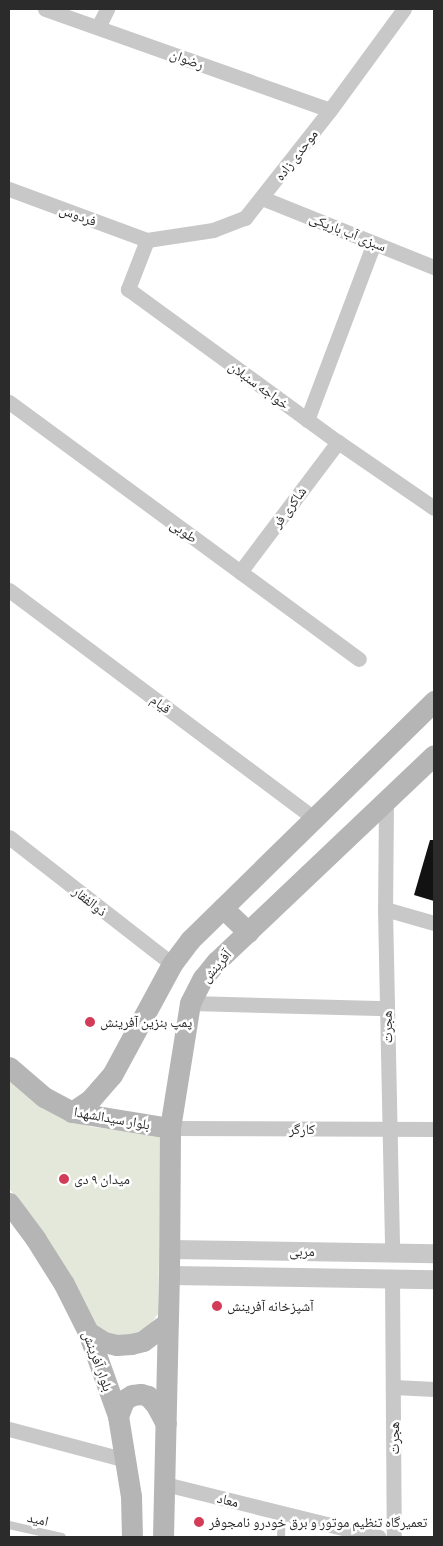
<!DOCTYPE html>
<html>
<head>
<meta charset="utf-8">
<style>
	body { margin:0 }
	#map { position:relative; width:443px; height:1546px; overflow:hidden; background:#fff; font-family:Manrope,"Noto Naskh Arabic",sans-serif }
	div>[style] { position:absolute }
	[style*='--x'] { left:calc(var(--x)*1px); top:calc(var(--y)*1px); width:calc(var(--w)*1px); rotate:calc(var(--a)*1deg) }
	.green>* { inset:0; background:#e3e8da }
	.building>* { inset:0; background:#121212 }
	.service>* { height:8px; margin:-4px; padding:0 4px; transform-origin:4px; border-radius:4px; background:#c8c8c8 }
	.minor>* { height:15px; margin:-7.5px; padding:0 7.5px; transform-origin:7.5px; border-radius:7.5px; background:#c8c8c8 }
	.tertiary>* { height:19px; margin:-9.5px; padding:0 9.5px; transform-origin:9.5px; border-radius:9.5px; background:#c8c8c8 }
	.secondary>* { height:21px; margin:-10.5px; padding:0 10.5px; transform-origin:10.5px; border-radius:10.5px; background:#b5b5b5 }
	.dots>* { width:14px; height:14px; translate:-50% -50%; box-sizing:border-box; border:2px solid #fff; border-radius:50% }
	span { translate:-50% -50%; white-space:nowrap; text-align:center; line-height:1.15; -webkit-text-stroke:5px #fff; paint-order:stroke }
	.street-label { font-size:14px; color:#2b2b2b }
	.poi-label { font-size:14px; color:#2b2b2b }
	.left { translate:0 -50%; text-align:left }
	.frame { position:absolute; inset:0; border:10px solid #2b2b2b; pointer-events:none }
</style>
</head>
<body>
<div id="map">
	<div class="green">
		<div style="clip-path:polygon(9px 1079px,67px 1120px,92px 1127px,161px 1135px,158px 1314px,150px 1325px,140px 1331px,128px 1335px,115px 1335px,100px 1329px,89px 1316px,42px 1235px,9px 1188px)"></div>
	</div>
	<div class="building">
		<div style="clip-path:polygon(430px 840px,434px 840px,434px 901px,414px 895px)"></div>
	</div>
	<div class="service">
		<div style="--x:9;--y:1525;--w:54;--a:12.8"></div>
		<div style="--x:281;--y:1537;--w:24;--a:-88"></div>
	</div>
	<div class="minor">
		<div style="--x:45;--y:9;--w:302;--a:19.5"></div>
		<div style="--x:98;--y:27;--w:20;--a:-63"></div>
		<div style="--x:9;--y:189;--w:147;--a:20.3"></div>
		<div style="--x:147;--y:240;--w:67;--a:-8.6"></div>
		<div style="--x:213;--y:230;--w:34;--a:-21"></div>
		<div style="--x:245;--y:218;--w:137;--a:-51.8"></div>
		<div style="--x:330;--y:110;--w:125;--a:-53.8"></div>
		<div style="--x:262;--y:198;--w:185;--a:21.9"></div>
		<div style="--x:147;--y:240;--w:53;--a:111.2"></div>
		<div style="--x:128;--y:289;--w:260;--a:36.1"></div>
		<div style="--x:338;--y:442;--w:116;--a:34.5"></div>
		<div style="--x:9;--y:402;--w:434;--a:36.3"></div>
		<div style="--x:307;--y:420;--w:189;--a:-69.3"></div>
		<div style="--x:240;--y:572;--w:163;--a:-53"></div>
		<div style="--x:9;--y:590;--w:381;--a:36.8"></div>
		<div style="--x:386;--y:802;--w:107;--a:90.5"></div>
		<div style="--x:385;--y:909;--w:343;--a:88.8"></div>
		<div style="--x:9;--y:837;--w:207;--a:37.9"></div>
		<div style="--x:385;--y:909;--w:51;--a:15.9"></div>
		<div style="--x:190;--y:1003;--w:197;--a:1.5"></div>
		<div style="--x:170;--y:1128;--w:264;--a:0.2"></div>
		<div style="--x:392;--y:1278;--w:259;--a:89.6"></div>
		<div style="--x:394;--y:1387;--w:40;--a:2.9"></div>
		<div style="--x:9;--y:1429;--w:121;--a:14.8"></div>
		<div style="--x:165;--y:1484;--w:220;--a:13.9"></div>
	</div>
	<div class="tertiary">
		<div style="--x:169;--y:1249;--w:265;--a:0.9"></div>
		<div style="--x:169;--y:1275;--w:265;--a:0.9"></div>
	</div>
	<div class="secondary">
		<div style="--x:223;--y:908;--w:35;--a:44"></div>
		<div style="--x:9;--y:1067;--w:46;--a:40.6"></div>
		<div style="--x:44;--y:1097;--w:32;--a:28"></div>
		<div style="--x:72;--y:1112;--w:99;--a:9.3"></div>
		<div style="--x:72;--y:1112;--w:22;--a:-34"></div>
		<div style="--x:90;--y:1100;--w:33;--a:-49"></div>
		<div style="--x:112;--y:1075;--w:126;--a:-61.6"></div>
		<div style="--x:172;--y:964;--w:30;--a:-53"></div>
		<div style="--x:190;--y:940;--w:342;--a:-44.4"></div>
		<div style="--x:9;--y:1203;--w:44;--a:53.4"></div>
		<div style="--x:35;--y:1238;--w:54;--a:57.8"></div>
		<div style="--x:64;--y:1284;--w:54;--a:63.4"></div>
		<div style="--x:88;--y:1332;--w:89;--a:70.3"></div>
		<div style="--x:118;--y:1416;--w:81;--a:80.8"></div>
		<div style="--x:131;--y:1496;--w:41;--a:88.6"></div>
		<div style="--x:88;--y:1332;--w:19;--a:32"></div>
		<div style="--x:104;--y:1342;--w:13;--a:13"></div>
		<div style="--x:117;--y:1345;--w:14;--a:-4"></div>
		<div style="--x:131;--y:1344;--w:12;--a:-14"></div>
		<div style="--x:143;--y:1341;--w:31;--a:-37"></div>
		<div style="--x:118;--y:1416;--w:17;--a:-69"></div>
		<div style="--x:124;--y:1400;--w:9;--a:-32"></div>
		<div style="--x:132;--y:1395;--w:9;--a:-6"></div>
		<div style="--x:141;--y:1394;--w:7;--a:16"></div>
		<div style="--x:148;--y:1396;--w:12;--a:48"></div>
		<div style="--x:156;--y:1405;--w:21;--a:62"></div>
		<div style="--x:163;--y:1537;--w:262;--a:-88.7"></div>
		<div style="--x:169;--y:1275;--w:147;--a:-89.6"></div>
		<div style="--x:170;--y:1128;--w:127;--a:-80.9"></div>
		<div style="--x:190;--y:1003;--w:28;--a:-63"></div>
		<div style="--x:203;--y:978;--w:22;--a:-51"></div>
		<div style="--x:217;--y:961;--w:299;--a:-43.5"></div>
	</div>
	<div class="dots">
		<div style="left:90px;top:1022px;background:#d33c59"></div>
		<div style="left:64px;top:1179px;background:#d33c59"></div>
		<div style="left:217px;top:1306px;background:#d33c59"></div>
		<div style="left:199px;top:1522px;background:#d33c59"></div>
	</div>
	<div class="street-label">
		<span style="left:187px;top:59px;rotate:20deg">رضوان</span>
		<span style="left:296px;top:155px;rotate:-52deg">موحدی زاده</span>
		<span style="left:78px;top:215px;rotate:20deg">فردوس</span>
		<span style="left:348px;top:232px;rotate:22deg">سبزی آب باریکی</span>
		<span style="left:259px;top:385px;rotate:36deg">خواجه سنبلان</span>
		<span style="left:289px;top:507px;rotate:-53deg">شاکری فر</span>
		<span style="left:184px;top:531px;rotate:36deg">طوبی</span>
		<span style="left:161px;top:704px;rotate:37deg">قیام</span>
		<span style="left:90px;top:901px;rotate:38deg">ذوالفقار</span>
		<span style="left:216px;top:966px;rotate:-49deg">آفرینش</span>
		<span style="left:387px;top:1027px;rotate:-91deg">هجرت</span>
		<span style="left:112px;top:1118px;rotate:10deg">بلوار سیدالشهدا</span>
		<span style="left:302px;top:1129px">کارگر</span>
		<span style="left:302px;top:1251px;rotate:1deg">مربی</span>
		<span style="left:98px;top:1361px;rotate:70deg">بلوار آفرینش</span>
		<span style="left:394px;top:1438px;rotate:-90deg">هجرت</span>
		<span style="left:228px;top:1500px;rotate:14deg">معاد</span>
		<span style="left:38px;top:1519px;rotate:13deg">امید</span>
	</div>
	<div class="poi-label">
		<span class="left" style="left:100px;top:1022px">پمپ بنزین آفرینش</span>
		<span class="left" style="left:74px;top:1179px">میدان ۹ دی</span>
		<span class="left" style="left:227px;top:1306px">آشپزخانه آفرینش</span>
		<span class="left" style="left:209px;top:1522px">تعمیرگاه تنظیم موتور و برق خودرو نامجوفر</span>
	</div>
	<div class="frame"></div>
</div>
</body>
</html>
